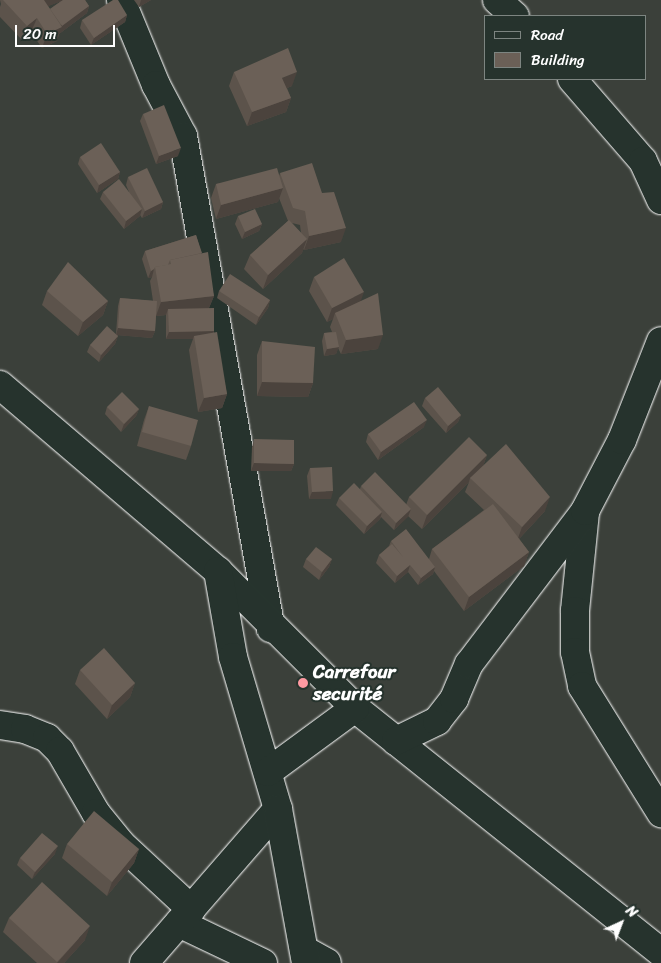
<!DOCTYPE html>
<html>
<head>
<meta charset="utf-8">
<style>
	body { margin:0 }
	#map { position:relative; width:661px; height:963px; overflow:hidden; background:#3b403a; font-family:Sriracha,sans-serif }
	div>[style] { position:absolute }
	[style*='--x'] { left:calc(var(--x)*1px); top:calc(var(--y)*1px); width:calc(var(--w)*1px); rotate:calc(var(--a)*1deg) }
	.roads { filter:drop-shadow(0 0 1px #fff) drop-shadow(0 0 1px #fff) }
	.minor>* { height:28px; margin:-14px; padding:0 14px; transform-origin:14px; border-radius:14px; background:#26332d }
	.tertiary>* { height:28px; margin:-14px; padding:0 14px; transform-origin:14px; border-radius:14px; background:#26332d }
	.secondary>* { height:28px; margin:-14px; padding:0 14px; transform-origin:14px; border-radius:14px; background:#26332d }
	.wall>* { inset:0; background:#5c534b }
	.shaded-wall>* { inset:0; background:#4b433d }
	.building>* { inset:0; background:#6b6057 }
	.dots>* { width:14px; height:14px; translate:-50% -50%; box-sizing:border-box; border:2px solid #26332d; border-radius:50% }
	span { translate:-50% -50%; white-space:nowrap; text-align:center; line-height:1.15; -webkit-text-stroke:4px #26332d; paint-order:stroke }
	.poi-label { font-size:19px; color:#fff; font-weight:700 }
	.left { translate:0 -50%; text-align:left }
	.legend { position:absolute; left:484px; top:15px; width:162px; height:65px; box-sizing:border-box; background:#26332d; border:1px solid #7d8581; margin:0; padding:6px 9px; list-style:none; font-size:15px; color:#fff }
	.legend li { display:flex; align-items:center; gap:10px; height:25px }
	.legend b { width:25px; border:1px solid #7d8581 }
	.north { position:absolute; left:596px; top:898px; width:50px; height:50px; -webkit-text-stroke:4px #26332d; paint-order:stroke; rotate:43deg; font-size:14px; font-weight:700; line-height:20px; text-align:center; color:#fff }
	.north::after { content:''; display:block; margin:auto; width:18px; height:22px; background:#fff; clip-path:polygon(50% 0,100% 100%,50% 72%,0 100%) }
	.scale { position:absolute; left:15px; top:25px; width:100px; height:22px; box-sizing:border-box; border:2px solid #fff; border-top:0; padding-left:6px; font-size:15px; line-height:18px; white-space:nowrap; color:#fff; -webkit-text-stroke:4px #26332d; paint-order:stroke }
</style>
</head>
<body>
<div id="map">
	<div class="roads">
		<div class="minor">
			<div style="--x:121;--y:0;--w:92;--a:67.6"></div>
			<div style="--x:156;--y:85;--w:58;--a:62.1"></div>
			<div style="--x:183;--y:136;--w:500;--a:79.9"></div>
			<div style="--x:497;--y:0;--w:24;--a:42"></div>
			<div style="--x:572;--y:79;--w:108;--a:49.1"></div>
			<div style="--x:643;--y:161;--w:43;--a:65.2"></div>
			<div style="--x:585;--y:512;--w:100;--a:95.8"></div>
			<div style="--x:575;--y:611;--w:41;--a:90"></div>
			<div style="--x:575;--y:652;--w:35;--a:78"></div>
			<div style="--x:582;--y:686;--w:150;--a:58.1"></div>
			<div style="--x:355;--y:708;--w:391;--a:38.6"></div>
			<div style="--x:0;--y:725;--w:25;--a:9"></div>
			<div style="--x:25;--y:729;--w:24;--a:22"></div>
			<div style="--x:47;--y:738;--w:18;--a:45"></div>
			<div style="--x:60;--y:751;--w:72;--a:59.9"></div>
			<div style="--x:96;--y:813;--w:40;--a:51"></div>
			<div style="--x:121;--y:844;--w:96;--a:42.9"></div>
			<div style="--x:396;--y:741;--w:46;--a:-26"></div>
			<div style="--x:437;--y:721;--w:28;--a:-52"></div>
			<div style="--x:454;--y:699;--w:38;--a:-67"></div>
			<div style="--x:469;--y:664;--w:192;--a:-52.8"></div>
			<div style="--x:585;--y:511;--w:80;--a:-62.5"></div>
			<div style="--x:622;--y:440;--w:106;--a:-68.5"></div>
			<div style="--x:179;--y:923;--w:93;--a:25.5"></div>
			<div style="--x:304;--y:950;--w:26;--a:29"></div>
			<div style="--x:144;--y:963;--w:204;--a:-49"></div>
		</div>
		<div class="tertiary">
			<div style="--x:218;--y:571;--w:194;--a:45"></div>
		</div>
		<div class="secondary">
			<div style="--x:0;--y:385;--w:287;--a:40.5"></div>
			<div style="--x:218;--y:571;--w:87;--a:80.1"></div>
			<div style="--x:233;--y:657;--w:159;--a:73.5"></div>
			<div style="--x:278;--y:809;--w:157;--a:79.7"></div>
			<div style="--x:268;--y:772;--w:108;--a:-36.3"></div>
		</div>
	</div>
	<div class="wall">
		<div style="clip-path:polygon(evenodd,0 0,85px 0,89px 6px,87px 13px,59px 34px,57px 41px,42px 48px,31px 32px,22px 40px,0 17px,0 7px,1px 4px,0 0,61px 1px,50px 9px,48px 6px,61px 1px)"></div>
		<div style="clip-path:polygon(134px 0,151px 0,139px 7px)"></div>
		<div style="clip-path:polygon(127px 15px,125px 22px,91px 45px,80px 28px,82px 20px)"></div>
		<div style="clip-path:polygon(234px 72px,292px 86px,287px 88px,291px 98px,286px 112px,247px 126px,229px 86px)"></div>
		<div style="clip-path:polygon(143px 114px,178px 156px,156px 164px,140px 121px)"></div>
		<div style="clip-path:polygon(80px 157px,120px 172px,118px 179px,97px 193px,78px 164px)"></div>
		<div style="clip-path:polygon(evenodd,280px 173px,322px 193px,341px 242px,304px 250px,303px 249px,302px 253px,263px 289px,244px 269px,250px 255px,288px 221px,279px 198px,278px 202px,216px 219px,211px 198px,216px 184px,279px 176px,280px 173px,292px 223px,300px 225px,301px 233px,292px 223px)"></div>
		<div style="clip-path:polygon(128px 177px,163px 202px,161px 209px,142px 218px,140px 215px,140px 216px,124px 229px,100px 199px,103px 192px,129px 192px,126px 185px)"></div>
		<div style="clip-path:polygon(238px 216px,262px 224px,259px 231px,242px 239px,235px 224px)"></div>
		<div style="clip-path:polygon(196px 235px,214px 296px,209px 308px,214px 331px,214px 333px,227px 394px,222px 408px,198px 412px,189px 350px,193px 339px,166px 339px,166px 315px,156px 316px,155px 331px,152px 338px,117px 335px,118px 336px,115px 344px,99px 362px,87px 352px,90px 345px,116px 334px,118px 306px,120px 298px,153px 301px,150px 281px,152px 277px,148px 278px,142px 259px,145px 251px)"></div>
		<div style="clip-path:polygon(314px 277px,361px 301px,378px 349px,341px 354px,338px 348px,336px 354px,324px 356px,322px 341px,324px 333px,332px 332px,330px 327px,333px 319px,327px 322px,309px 291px)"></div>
		<div style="clip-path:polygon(47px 291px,108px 301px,103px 315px,78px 336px,42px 305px)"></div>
		<div style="clip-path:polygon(219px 291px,270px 300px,268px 308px,256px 325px,217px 298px)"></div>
		<div style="clip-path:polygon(262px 341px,313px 383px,308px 397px,257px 396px,257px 355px)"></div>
		<div style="clip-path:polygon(425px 398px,461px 415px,458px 422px,446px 433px,422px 406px)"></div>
		<div style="clip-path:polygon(149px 406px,191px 446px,186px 460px,137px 446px,144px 420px)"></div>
		<div style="clip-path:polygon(107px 407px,139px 409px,136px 416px,121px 432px,105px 414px)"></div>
		<div style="clip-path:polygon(424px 427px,378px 460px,366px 442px,368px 434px)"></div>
		<div style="clip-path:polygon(254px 439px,294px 464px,291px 471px,251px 471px,252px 447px)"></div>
		<div style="clip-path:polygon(487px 455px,483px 466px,545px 511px,519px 539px,529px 552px,524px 566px,464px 611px,434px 571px,433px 574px,418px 585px,408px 572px,395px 583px,376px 563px,379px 555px,389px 546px,391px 541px,429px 559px,432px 549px,484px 510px,465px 492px,469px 482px,422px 529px,408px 516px,394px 530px,381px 517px,380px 519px,364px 534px,336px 505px,339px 498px,360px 489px,361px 486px,406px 505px,409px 497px)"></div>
		<div style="clip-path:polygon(310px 468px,331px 499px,309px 499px,307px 476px)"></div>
		<div style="clip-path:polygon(306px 559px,332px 559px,329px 567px,319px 580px,303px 567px)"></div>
		<div style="clip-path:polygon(80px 670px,135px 683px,130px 697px,107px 719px,75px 684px)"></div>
		<div style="clip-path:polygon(67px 844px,139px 849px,134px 863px,107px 896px,62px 858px)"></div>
		<div style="clip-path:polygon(55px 854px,32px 879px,17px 865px,20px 858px)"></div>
		<div style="clip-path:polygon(9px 918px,85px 940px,64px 963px,37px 963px,3px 932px)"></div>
	</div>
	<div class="shaded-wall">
		<div style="clip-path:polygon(44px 0,64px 0,41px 9px)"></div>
		<div style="clip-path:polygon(141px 0,151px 0,139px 7px)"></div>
		<div style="clip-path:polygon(89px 6px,87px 13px,59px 34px,57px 41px,42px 48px,47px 34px)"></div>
		<div style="clip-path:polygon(127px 15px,125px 22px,91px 45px,94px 38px)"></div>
		<div style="clip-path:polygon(37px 18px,31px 32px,22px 40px,27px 26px)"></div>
		<div style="clip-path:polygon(297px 72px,292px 86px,277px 92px,282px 78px)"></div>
		<div style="clip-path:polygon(291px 98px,286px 112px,247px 126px,252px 112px)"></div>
		<div style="clip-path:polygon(181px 148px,178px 156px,156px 164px,159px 156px)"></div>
		<div style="clip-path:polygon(120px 172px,118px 179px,97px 193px,99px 185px)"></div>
		<div style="clip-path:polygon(283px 188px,278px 202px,216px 219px,221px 205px)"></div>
		<div style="clip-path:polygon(163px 202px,161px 209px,142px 218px,145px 211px)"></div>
		<div style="clip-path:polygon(142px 209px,140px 216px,124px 229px,126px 221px)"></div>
		<div style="clip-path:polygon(262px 224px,259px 231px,242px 239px,245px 232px)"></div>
		<div style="clip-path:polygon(346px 228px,341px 242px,304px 250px,309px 236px)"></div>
		<div style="clip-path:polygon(307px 239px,302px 253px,263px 289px,268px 275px)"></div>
		<div style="clip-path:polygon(154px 269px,152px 277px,148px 278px,151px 271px)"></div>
		<div style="clip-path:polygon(364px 292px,359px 306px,335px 313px,333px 319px,327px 322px,332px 308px)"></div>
		<div style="clip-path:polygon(214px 296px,208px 310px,168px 309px,166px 315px,156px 316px,161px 302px)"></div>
		<div style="clip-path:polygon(270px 300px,268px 308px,256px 325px,259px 317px)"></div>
		<div style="clip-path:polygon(108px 301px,103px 315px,78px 336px,83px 322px)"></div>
		<div style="clip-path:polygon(118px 328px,155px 331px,152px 338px,116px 335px)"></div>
		<div style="clip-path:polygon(214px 331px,212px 338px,194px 336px,193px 339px,166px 339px,169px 332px)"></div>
		<div style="clip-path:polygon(383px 335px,378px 349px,341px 354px,346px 340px)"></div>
		<div style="clip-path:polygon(118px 336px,115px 344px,99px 362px,101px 355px)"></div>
		<div style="clip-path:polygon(339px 347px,336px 354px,324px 356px,327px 349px)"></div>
		<div style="clip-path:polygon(262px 382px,313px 383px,308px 397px,257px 396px)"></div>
		<div style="clip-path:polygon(227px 394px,222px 408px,198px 412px,204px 398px)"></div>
		<div style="clip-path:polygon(139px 409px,136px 416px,121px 432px,124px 424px)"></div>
		<div style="clip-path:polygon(461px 415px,458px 422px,446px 433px,448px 426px)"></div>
		<div style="clip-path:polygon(427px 420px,424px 427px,378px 460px,381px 452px)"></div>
		<div style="clip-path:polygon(487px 455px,482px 469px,470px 478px,469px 482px,422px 529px,427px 515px)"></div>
		<div style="clip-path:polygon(254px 463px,294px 464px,291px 471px,251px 471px)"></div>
		<div style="clip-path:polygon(333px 491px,331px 499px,309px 499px,312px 492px)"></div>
		<div style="clip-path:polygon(550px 497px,545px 511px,517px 541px,522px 527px)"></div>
		<div style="clip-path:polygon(411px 509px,408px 517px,394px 530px,396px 523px)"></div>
		<div style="clip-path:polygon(382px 512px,380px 519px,364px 534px,367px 526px)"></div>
		<div style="clip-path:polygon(529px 552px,524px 566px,464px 611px,469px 597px)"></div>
		<div style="clip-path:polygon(332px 559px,329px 567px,319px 580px,322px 572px)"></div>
		<div style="clip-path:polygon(410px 565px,408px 572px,395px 583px,397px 576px)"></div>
		<div style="clip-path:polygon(435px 567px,433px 574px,418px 585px,421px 578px)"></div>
		<div style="clip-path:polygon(135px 683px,130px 697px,107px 719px,112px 705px)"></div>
		<div style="clip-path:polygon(58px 846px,55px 854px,32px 879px,35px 872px)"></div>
		<div style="clip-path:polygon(139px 849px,134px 863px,107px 896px,112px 882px)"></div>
		<div style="clip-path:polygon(90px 926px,85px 940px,64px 963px,57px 963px)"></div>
	</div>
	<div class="building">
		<div style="clip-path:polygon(3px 0,44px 0,62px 27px,47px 34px,37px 18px,27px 26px)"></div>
		<div style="clip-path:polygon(63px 0,85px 0,89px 6px,62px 26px,50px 9px)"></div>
		<div style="clip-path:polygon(113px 0,118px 0,127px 15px,94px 38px,82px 20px)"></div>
		<div style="clip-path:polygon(288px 48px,297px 72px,282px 78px,291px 98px,252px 112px,234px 72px)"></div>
		<div style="clip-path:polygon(164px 105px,181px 148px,159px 156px,143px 114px)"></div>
		<div style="clip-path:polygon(101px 143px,120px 172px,99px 185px,80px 157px)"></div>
		<div style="clip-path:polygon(312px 163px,322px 193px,334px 192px,346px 228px,309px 236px,305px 211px,293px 208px,280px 173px)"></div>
		<div style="clip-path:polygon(147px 168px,163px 202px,145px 211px,128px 177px)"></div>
		<div style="clip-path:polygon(277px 168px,283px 188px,221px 205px,216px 184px)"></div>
		<div style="clip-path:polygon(119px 179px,142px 209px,126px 221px,103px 192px)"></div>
		<div style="clip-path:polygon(255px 209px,262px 224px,245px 232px,238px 216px)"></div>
		<div style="clip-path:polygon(289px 220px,307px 239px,268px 275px,250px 255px)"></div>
		<div style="clip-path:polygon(196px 235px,202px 253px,170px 260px,168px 265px,155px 267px,154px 269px,151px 271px,145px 251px)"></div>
		<div style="clip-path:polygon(208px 252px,214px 296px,161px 302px,155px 267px,171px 264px,170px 260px)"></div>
		<div style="clip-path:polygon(344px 258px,364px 292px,332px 308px,314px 277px)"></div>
		<div style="clip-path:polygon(68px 262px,108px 301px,83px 322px,47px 291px)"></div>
		<div style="clip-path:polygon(230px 274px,270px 300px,259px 317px,219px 291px)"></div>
		<div style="clip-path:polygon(378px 293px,383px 335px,346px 340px,335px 313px)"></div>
		<div style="clip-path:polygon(120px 298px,157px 301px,155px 331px,118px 328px)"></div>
		<div style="clip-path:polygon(214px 308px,214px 331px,169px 332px,168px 309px)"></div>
		<div style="clip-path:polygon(107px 326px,118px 336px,101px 355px,90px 345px)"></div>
		<div style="clip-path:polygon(217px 332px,227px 394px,204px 398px,194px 336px)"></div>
		<div style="clip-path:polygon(336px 332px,339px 347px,327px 349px,324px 333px)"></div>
		<div style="clip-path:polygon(262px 341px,315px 347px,313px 383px,262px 382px)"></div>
		<div style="clip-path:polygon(438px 387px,461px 415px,448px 426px,425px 398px)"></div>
		<div style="clip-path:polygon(122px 392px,139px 409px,124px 424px,107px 407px)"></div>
		<div style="clip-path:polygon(414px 402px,427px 420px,381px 452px,368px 434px)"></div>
		<div style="clip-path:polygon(149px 406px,198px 420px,191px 446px,142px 432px)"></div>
		<div style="clip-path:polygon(469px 437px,487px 455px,427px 515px,409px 497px)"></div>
		<div style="clip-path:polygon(254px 439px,294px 440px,294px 464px,254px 463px)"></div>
		<div style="clip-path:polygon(506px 444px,550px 497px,522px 527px,470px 478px)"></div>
		<div style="clip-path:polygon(332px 467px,333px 491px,312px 492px,310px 468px)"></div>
		<div style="clip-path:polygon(375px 472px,411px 509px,396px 523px,361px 486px)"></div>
		<div style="clip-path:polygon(354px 483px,382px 512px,367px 526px,339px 498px)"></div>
		<div style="clip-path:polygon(493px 504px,529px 552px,469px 597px,432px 549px)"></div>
		<div style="clip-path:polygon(406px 529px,435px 567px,421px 578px,410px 565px,397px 576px,379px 555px,392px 544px,403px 557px,391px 541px)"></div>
		<div style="clip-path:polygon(316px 547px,332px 559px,322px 572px,306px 559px)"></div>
		<div style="clip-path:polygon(104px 648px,135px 683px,112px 705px,80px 670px)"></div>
		<div style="clip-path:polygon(94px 811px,139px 849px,112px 882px,67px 844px)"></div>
		<div style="clip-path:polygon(42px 833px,58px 846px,35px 872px,20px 858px)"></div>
		<div style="clip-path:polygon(42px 882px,90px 926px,57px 962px,9px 918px)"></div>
	</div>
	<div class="dots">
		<div style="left:303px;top:683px;background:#ff9aa2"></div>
	</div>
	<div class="poi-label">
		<span class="left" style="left:313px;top:683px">Carrefour<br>securité</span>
	</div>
	<ul class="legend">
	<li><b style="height:6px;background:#26332d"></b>Road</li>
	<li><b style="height:14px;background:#6b6057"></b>Building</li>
	</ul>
	<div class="north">N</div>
	<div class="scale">20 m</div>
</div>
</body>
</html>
